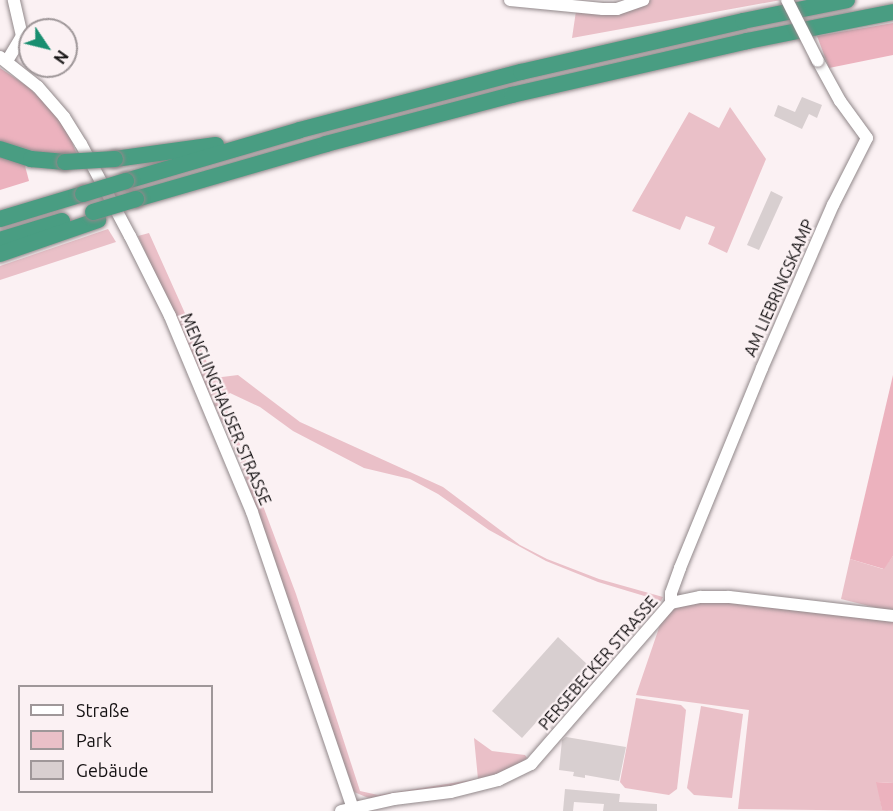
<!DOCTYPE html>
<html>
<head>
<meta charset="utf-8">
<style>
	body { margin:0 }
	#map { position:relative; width:893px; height:811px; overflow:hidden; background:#fbf1f3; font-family:Ubuntu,sans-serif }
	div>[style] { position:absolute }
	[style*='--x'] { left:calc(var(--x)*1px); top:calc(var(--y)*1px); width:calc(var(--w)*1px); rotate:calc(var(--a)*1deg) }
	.green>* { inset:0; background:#eac0c8 }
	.forest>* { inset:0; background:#ecb2be }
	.building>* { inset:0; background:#d8cfd0 }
	.roads { filter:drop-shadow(0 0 2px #91888a) drop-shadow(0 0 2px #91888a) }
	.minor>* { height:12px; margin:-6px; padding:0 6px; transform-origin:6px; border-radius:6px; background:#fff }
	.highway>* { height:16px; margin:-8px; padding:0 8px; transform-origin:8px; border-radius:8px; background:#499d82 }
	.bridges { filter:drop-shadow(0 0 2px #91888a) drop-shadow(0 0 2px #91888a) }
	.minor-bridge>* { height:12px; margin:-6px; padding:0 6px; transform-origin:6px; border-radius:6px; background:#fff }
	.highway-bridge>* { height:16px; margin:-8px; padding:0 8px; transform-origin:8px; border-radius:8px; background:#499d82 }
	span { translate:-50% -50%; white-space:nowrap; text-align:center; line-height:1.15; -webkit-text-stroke:4.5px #fbf1f3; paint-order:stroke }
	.street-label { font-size:16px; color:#141112 }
	.legend { position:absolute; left:18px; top:685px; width:195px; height:108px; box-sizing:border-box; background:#fbf1f3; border:2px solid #9f9799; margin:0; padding:8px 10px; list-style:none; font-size:18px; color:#141112 }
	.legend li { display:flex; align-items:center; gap:12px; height:30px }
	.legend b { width:30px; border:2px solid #9f9799 }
	.north { position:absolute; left:18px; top:18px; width:60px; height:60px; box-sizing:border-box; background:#fbf1f3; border:2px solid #9f9799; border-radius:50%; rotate:125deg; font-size:16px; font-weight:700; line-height:24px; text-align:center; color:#141112 }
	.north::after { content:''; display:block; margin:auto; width:21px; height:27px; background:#198e70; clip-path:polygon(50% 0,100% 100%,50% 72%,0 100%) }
</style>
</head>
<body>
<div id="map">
	<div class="green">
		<div style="clip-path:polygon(631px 0,781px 0,572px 38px,576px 11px,617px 12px)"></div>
		<div style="clip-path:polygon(730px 107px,766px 159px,727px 253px,708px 244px,715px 227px,686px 216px,680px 230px,632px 211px,689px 112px,719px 128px)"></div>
		<div style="clip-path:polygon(108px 229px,116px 242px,0 280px,0 266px)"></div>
		<div style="clip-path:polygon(149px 233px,214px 378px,238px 375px,300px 422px,443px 487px,520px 545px,547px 559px,599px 579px,663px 597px,661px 601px,598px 582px,546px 561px,489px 530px,438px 494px,410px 479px,364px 468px,293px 431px,260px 407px,230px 393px,223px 399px,296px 594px,360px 791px,378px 795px,478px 779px,474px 738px,492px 751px,525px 755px,527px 758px,520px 763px,494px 776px,454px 787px,371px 799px,354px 792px,239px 459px,138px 236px)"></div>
		<div style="clip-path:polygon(893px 556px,893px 612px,841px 599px,850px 559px,883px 569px)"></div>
		<div style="clip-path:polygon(723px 600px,893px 622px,893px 783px,877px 782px,882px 809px,892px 811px,738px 809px,749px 710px,636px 695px,662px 619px,674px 609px,692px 603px)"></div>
		<div style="clip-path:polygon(636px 698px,681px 705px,686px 710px,677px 789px,669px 795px,625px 788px,620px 782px)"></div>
		<div style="clip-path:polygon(701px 706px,743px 714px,732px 798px,694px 795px,687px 788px)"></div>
	</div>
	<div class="forest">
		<div style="clip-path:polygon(893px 23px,893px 55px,829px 68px,817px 36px)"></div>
		<div style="clip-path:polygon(0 68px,27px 86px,46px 104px,69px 134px,77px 155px,47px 155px,0 141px)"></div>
		<div style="clip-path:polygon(0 155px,24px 162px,29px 181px,0 190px)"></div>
		<div style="clip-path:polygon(893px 375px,893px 556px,884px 569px,850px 559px)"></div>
		<div style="clip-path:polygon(876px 782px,893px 783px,893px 811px,882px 810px)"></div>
	</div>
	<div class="building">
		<div style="clip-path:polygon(802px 97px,822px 105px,817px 118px,809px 114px,802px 129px,774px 116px,778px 105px,795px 112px)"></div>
		<div style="clip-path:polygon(771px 191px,783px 197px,759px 250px,747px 245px)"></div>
		<div style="clip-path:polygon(558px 637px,588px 665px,522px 738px,492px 711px)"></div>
		<div style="clip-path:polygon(566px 737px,626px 747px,619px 781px,585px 775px,585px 778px,573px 776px,574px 772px,559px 770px,562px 740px)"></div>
		<div style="clip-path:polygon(565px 789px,620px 794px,619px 802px,657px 804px,657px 811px,603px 811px,604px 804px,574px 802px,573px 811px,563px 811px)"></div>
	</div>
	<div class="roads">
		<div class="minor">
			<div style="--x:510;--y:0;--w:93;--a:5.5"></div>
			<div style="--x:603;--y:9;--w:14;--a:0"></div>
			<div style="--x:617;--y:9;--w:28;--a:-19"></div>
			<div style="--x:0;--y:57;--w:48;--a:38.3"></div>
			<div style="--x:38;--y:87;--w:40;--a:49"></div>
			<div style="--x:64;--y:117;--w:32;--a:58"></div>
			<div style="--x:81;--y:144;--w:104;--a:62"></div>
			<div style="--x:130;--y:236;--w:89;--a:63.4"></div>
			<div style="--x:170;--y:316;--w:212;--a:67.3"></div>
			<div style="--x:252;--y:512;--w:316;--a:71.2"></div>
			<div style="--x:7;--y:61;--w:29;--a:-59"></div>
			<div style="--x:22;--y:36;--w:37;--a:-103"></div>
			<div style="--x:671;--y:603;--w:10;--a:-90"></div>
			<div style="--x:671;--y:593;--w:27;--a:-70"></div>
			<div style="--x:680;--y:568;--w:216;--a:-67.7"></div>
			<div style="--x:762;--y:368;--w:178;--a:-66.5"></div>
			<div style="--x:833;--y:205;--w:75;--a:-63.1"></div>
			<div style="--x:867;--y:138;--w:46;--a:-126.1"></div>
			<div style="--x:840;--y:101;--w:46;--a:-118.8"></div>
			<div style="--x:341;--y:811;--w:54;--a:-12.8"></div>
			<div style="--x:394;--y:799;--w:57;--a:-7"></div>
			<div style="--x:451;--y:792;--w:49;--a:-14.3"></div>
			<div style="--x:498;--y:780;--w:37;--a:-26"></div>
			<div style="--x:531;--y:764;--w:213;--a:-49"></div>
			<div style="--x:671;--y:603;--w:30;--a:-12"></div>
			<div style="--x:700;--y:597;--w:29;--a:0"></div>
			<div style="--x:729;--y:597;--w:165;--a:6.6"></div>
		</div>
		<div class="highway">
			<div style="--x:0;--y:149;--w:33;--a:18"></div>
			<div style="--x:31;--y:159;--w:34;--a:5"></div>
			<div style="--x:115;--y:159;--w:102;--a:-7.9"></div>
			<div style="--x:126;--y:181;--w:181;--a:-16.3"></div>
			<div style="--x:300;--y:130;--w:228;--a:-14.7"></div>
			<div style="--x:521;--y:72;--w:228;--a:-12.9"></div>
			<div style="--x:743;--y:21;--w:106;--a:-11.4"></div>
			<div style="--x:136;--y:199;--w:198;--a:-16.1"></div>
			<div style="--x:326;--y:144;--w:192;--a:-14.8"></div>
			<div style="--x:512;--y:95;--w:241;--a:-12.9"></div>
			<div style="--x:747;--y:41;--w:149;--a:-11.2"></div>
			<div style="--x:0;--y:219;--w:87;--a:-16.8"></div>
			<div style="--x:0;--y:240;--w:65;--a:-17"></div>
			<div style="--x:0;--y:254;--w:104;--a:-19.1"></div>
		</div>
	</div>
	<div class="bridges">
		<div class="minor-bridge">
			<div style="--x:787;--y:0;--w:68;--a:63.1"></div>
		</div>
		<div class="highway-bridge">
			<div style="--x:65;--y:162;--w:50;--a:-3.4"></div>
			<div style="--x:83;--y:194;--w:45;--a:-16.8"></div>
			<div style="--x:93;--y:212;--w:45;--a:-16.8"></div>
		</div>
	</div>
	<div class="street-label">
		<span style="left:779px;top:288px;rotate:-66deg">AM LIEBRINGSKAMP</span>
		<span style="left:226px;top:409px;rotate:67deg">MENGLINGHAUSER STRASSE</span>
		<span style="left:598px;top:663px;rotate:-49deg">PERSEBECKER STRASSE</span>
	</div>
	<ul class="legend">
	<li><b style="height:8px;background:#fff"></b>Straße</li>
	<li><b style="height:16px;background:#eac0c8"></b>Park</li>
	<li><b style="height:16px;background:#d8cfd0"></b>Gebäude</li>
	</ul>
	<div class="north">N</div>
</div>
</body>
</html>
